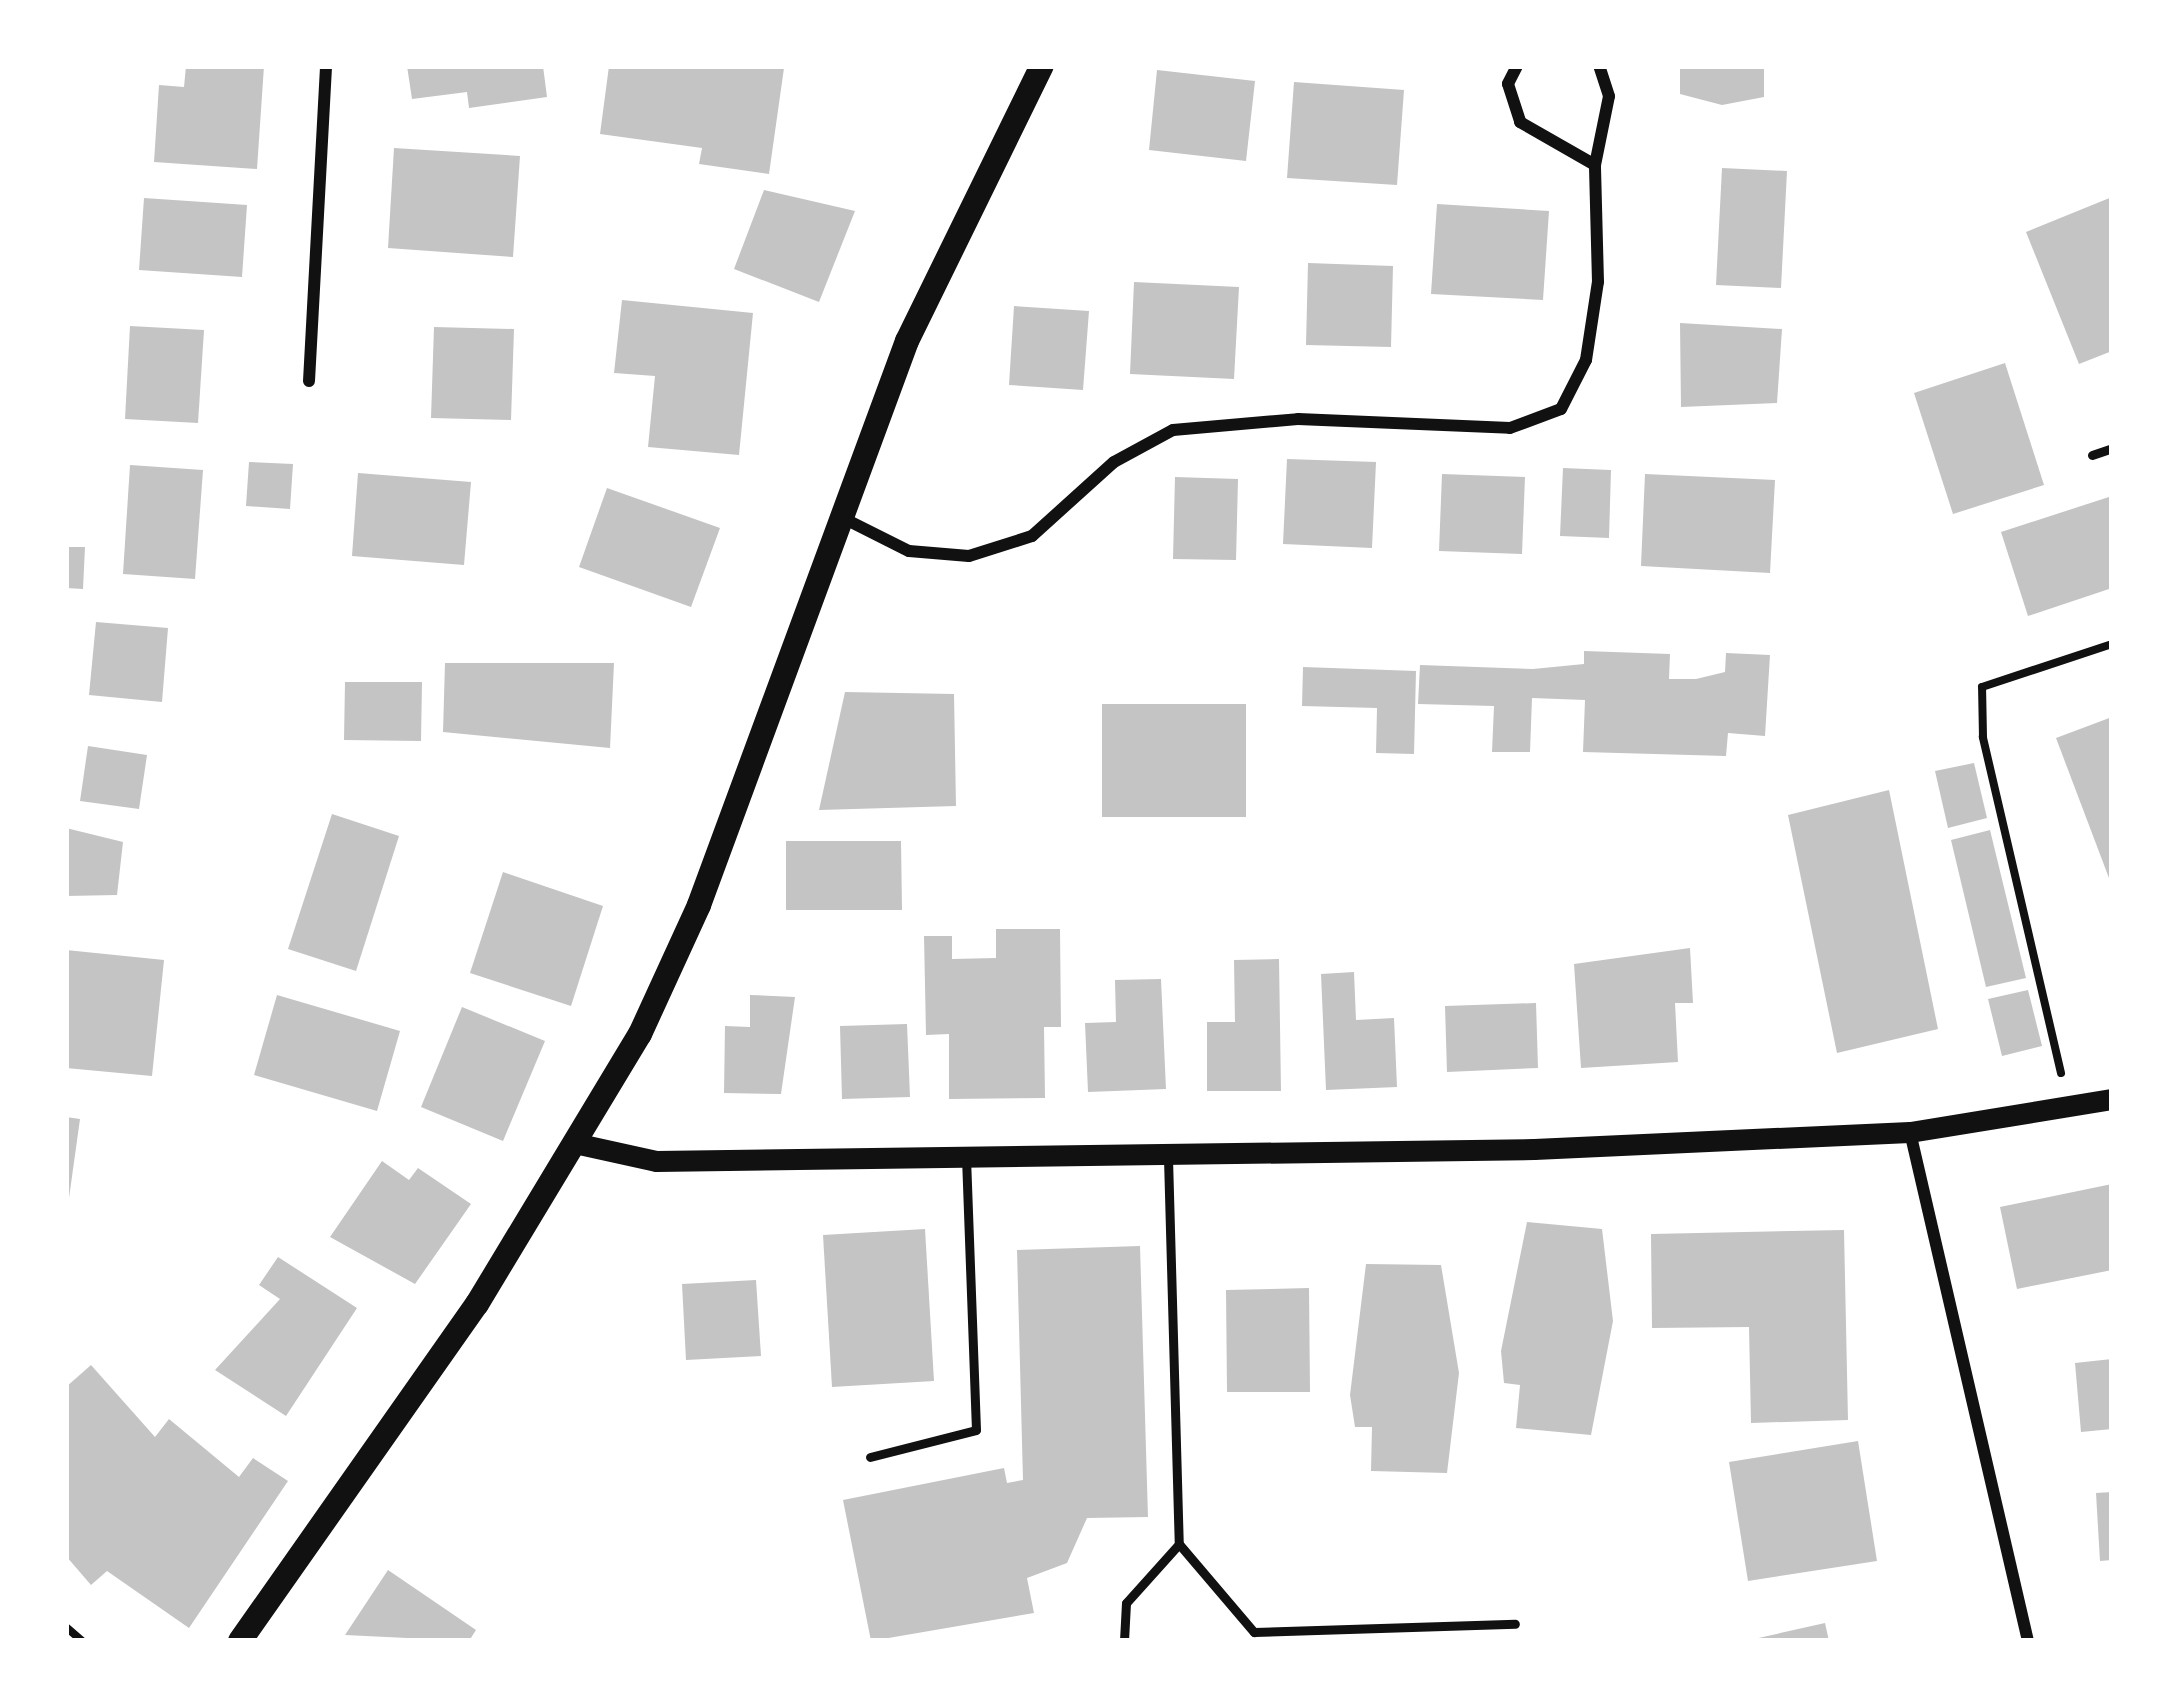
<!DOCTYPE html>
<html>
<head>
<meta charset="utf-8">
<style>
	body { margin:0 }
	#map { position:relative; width:2178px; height:1707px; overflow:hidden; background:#fff; font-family:"Public Sans",sans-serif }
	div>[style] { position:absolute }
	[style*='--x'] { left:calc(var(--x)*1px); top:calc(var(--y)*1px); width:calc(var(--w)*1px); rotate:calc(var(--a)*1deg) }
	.building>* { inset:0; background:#c4c4c4 }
	.path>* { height:8px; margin:-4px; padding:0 4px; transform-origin:4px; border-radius:4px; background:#111 }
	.service>* { height:9px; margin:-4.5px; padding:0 4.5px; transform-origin:4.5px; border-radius:4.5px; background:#111 }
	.minor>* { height:12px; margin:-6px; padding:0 6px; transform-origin:6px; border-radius:6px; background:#111 }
	.tertiary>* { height:21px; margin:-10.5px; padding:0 10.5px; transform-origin:10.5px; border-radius:10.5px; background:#111 }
	.secondary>* { height:24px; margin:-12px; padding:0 12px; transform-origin:12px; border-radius:12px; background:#111 }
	span { translate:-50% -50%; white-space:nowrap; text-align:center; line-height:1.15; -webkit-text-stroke:9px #fff; paint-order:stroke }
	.frame { position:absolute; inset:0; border:69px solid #fff; pointer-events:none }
</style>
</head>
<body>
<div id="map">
	<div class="building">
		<div style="clip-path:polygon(186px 66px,264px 66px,257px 169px,154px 162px,159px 85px,184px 87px)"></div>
		<div style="clip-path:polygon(407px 66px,543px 66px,547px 97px,469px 108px,467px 92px,412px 99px)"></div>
		<div style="clip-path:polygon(609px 66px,784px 68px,769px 174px,699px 164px,702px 148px,600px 134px)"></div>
		<div style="clip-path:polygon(1680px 66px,1764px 66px,1764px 97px,1722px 105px,1680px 94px)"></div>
		<div style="clip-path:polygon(1157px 70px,1255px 81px,1246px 161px,1149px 150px)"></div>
		<div style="clip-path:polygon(1294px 82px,1404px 90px,1397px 185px,1287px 178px)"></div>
		<div style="clip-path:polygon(394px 148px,520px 156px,513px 257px,388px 248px)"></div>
		<div style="clip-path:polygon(1722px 168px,1787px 171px,1781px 288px,1716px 285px)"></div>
		<div style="clip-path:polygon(764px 190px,855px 211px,819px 302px,734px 269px)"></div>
		<div style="clip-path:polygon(2112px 197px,2112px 351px,2079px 364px,2026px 232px)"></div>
		<div style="clip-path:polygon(144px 198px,247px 205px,242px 277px,139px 270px)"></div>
		<div style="clip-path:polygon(1437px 204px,1549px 211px,1543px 300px,1431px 294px)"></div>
		<div style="clip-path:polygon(1308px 263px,1393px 266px,1391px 347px,1306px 345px)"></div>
		<div style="clip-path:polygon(1134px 282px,1239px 287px,1234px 379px,1130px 374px)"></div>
		<div style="clip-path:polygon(622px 300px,753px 313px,739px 455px,648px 447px,655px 376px,614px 373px)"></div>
		<div style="clip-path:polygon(1014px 306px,1089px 311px,1083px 390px,1009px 385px)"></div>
		<div style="clip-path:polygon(1680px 323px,1782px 329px,1777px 403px,1681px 407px)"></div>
		<div style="clip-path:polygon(130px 326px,204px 330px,198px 423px,125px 419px)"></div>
		<div style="clip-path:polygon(434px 327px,514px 329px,511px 420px,431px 418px)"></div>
		<div style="clip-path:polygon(2005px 363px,2044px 485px,1953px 514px,1914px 393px)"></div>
		<div style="clip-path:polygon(1287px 459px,1376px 462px,1372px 548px,1283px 544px)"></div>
		<div style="clip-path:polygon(249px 462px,293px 464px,290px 509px,246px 506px)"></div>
		<div style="clip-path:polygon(130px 465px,203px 470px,195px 579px,123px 574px)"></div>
		<div style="clip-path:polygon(1563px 468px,1611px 470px,1609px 538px,1560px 536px)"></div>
		<div style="clip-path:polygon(358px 473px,471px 482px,464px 565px,352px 556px)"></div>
		<div style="clip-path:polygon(1442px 474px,1525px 477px,1522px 554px,1439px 551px)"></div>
		<div style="clip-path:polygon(1645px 474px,1775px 480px,1770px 573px,1641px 566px)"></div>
		<div style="clip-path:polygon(1175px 477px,1238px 479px,1236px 560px,1173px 559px)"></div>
		<div style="clip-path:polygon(607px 488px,720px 528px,691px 607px,579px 567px)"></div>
		<div style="clip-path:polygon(2112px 496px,2112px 588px,2028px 616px,2001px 532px)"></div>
		<div style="clip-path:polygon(66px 547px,85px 547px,83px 589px,66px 588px)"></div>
		<div style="clip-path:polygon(96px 622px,168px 628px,162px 702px,89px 695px)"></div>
		<div style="clip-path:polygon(1584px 651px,1670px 654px,1669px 679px,1696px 679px,1725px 672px,1726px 653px,1770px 655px,1765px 736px,1728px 733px,1726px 756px,1583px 752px,1585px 700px,1532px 698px,1530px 752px,1492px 752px,1494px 706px,1418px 704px,1420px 665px,1533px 669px,1584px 664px)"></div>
		<div style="clip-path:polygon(445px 663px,614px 663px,610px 748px,443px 732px)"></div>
		<div style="clip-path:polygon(1303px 667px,1416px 671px,1414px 754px,1376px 753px,1377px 708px,1302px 706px)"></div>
		<div style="clip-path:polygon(345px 682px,422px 682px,421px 741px,344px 740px)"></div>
		<div style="clip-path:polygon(845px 692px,954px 694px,956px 806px,819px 810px)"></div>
		<div style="clip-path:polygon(1102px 704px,1246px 704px,1246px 817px,1102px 817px)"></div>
		<div style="clip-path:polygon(2112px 717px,2112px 886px,2056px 738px)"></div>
		<div style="clip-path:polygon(88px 746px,147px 755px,139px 809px,80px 801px)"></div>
		<div style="clip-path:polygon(1974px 763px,1987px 818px,1948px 828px,1935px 771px)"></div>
		<div style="clip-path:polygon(1889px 790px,1938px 1029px,1837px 1053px,1788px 815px)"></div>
		<div style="clip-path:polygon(332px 814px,399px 836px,356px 971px,288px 949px)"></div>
		<div style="clip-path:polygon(66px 828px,123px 842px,117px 895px,66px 896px)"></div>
		<div style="clip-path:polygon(1990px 830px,2026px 978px,1986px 987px,1951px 840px)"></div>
		<div style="clip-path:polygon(786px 841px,901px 841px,902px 910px,786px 910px)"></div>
		<div style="clip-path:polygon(503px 872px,603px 906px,571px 1006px,470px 973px)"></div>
		<div style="clip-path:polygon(996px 929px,1060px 929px,1061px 1027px,1044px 1027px,1045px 1098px,949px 1099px,949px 1034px,926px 1035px,924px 936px,952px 936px,952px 959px,996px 958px)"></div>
		<div style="clip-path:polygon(1690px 948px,1693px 1003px,1675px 1003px,1678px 1062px,1581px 1068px,1574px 964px)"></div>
		<div style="clip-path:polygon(66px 950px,164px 960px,152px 1076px,66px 1068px)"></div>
		<div style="clip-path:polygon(1279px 959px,1281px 1091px,1207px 1091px,1207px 1022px,1235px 1022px,1234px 960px)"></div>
		<div style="clip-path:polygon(1354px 972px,1356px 1020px,1394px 1018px,1397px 1087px,1326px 1090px,1321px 974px)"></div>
		<div style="clip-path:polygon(1161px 979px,1166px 1089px,1088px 1092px,1085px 1023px,1116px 1022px,1115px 980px)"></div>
		<div style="clip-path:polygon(2028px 990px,2042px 1046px,2002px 1056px,1988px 999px)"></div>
		<div style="clip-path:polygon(277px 995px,400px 1031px,377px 1111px,254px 1075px)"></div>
		<div style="clip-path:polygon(750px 995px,795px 997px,781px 1094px,724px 1093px,725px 1026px,750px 1027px)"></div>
		<div style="clip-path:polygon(1536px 1003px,1538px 1068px,1447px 1072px,1445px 1006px)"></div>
		<div style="clip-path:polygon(462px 1007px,545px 1041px,503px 1141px,421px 1107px)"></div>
		<div style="clip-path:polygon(907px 1024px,910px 1097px,842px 1099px,840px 1026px)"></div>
		<div style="clip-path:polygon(66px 1117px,80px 1119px,69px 1198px,66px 1197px)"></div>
		<div style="clip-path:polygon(382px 1161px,409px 1180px,418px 1168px,471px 1204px,415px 1284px,330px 1237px)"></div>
		<div style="clip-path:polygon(2112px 1184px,2112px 1270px,2017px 1289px,2000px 1207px)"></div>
		<div style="clip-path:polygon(1527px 1222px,1602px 1229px,1613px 1321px,1591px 1435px,1516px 1428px,1520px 1385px,1504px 1383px,1501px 1351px)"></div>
		<div style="clip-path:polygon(925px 1229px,934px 1381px,832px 1387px,823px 1235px)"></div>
		<div style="clip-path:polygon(1844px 1230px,1848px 1420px,1751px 1423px,1749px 1327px,1652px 1328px,1651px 1234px)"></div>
		<div style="clip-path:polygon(1140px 1246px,1148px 1517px,1087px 1518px,1067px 1563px,1027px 1578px,1034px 1613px,871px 1641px,843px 1500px,1004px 1468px,1007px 1483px,1023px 1480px,1017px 1250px)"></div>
		<div style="clip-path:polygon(278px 1257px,357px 1308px,286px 1416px,215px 1370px,280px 1299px,259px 1285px)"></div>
		<div style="clip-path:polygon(1366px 1264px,1441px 1265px,1459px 1373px,1447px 1473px,1371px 1471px,1372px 1427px,1355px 1427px,1350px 1395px)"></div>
		<div style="clip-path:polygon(756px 1280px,761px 1356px,686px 1360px,682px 1284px)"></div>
		<div style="clip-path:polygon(1309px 1288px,1310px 1392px,1227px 1392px,1226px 1290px)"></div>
		<div style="clip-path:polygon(2112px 1359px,2112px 1429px,2081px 1432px,2075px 1363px)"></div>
		<div style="clip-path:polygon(91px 1365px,155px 1437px,169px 1419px,239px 1477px,253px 1458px,288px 1481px,189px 1628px,107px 1571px,91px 1585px,66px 1556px,66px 1387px)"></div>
		<div style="clip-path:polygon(1858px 1441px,1877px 1561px,1748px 1581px,1729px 1462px)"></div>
		<div style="clip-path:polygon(2112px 1492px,2112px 1560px,2100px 1561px,2096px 1493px)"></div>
		<div style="clip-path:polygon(388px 1570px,476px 1630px,469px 1641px,345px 1635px)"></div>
		<div style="clip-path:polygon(1825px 1623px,1829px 1641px,1754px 1641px,1754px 1639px)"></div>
	</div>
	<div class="path">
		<div style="--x:2061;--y:1073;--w:345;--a:-103.1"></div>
		<div style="--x:1983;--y:737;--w:50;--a:-91.1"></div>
		<div style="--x:1982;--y:687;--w:137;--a:-18.3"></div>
		<div style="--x:66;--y:1627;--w:21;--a:41"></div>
	</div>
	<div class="service">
		<div style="--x:2092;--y:455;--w:21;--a:-19"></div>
		<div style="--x:1168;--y:1158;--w:386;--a:88.4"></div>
		<div style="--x:1179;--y:1544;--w:116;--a:49.6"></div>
		<div style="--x:1254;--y:1632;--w:261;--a:-1.8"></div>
		<div style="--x:870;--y:1457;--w:109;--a:-14.3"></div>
		<div style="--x:976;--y:1430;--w:269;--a:-92.1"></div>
		<div style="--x:1124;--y:1641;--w:38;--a:-87"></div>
		<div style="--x:1126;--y:1603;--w:79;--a:-48.1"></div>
	</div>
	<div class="minor">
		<div style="--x:1517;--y:66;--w:20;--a:117"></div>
		<div style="--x:1508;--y:84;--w:40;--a:72"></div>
		<div style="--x:1520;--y:122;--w:86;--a:29.8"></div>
		<div style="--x:309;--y:381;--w:315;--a:-86.9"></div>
		<div style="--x:841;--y:517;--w:76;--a:26.6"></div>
		<div style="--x:909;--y:551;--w:60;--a:4.8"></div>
		<div style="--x:969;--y:556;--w:66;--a:-17.6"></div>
		<div style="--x:1032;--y:536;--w:110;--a:-42.1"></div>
		<div style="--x:1114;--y:462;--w:67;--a:-28.5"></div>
		<div style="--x:1173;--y:430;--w:125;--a:-5"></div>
		<div style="--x:1298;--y:419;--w:212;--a:2.4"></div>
		<div style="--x:1510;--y:428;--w:54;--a:-20.4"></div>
		<div style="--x:1561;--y:409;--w:55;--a:-63"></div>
		<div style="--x:1586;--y:360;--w:79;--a:-81.3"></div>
		<div style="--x:1598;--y:282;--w:117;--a:-91.5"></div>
		<div style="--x:1595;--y:165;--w:70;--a:-78.5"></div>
		<div style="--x:1609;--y:96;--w:32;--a:-108"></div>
		<div style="--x:1910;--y:1132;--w:522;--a:76.95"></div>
	</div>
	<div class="tertiary">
		<div style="--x:579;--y:1144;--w:79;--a:12.4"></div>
		<div style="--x:656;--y:1161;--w:878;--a:-0.78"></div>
		<div style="--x:1534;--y:1149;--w:376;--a:-2.6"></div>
		<div style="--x:1910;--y:1132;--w:205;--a:-9.3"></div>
	</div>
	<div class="secondary">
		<div style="--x:240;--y:1641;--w:412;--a:-54.9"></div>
		<div style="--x:477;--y:1304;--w:315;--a:-58.9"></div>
		<div style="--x:640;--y:1034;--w:142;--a:-65.4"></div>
		<div style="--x:699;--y:905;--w:601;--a:-69.76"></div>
		<div style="--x:907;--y:341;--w:306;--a:-63.9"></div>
	</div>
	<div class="frame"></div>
</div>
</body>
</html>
